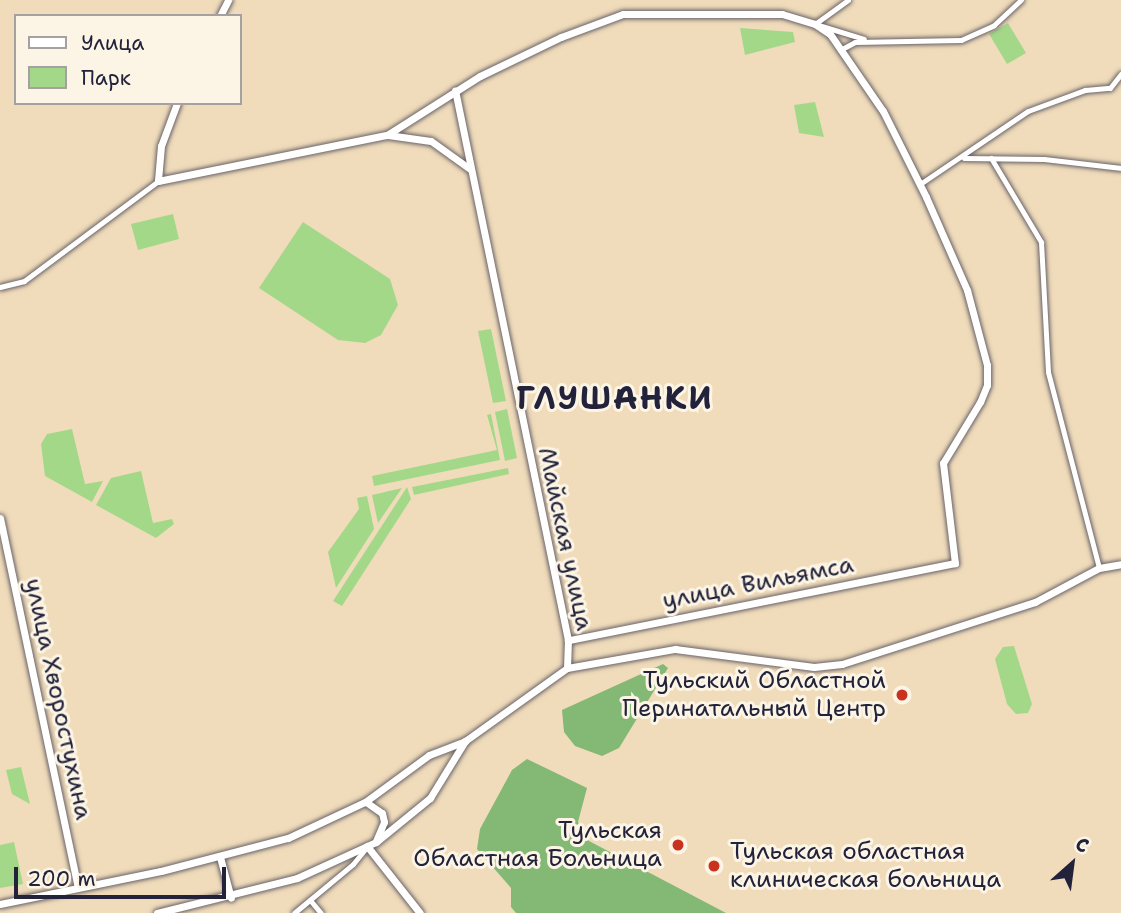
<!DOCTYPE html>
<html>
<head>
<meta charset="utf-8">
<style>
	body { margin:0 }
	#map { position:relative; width:1121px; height:913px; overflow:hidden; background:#f0dcbb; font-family:"Shantell Sans",sans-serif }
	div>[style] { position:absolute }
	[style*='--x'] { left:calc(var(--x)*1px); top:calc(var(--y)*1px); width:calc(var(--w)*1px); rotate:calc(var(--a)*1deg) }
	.green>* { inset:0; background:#a4d889 }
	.forest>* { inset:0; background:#83b875 }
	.roads { filter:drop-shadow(0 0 2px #6a6368) drop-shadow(0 0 2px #6a6368) }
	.minor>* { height:5px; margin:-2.5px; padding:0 2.5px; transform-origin:2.5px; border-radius:2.5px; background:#fff }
	.tertiary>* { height:7px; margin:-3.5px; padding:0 3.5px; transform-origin:3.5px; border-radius:3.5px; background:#fff }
	.dots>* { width:19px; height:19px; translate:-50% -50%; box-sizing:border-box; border:4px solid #fcf5e5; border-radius:50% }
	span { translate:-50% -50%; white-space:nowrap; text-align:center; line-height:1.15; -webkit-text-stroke:6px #fcf5e5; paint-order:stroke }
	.street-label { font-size:24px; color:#22223b }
	.poi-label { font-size:24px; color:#22223b }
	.right { translate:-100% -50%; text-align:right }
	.left { translate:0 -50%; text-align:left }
	.district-label { font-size:32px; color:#22223b; font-weight:700; letter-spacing:2px }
	.legend { position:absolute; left:14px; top:14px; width:228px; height:91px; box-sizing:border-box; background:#fcf5e5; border:2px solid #a5a1a1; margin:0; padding:9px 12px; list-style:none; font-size:21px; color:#22223b }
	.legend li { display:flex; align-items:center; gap:14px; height:35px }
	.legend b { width:35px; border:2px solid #a5a1a1 }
	.north { position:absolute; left:1037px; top:829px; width:70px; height:70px; -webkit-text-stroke:5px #fcf5e5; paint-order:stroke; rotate:28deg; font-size:19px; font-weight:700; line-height:28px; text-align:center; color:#22223b }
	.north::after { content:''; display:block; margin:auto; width:24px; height:32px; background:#22223b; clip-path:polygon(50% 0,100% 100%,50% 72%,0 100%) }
	.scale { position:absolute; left:14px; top:867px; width:212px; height:32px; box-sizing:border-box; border:4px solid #22223b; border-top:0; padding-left:9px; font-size:21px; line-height:24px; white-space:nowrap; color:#22223b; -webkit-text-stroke:5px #fcf5e5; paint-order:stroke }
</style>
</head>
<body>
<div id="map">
	<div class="green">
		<div style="clip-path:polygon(1008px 23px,1026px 53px,1007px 64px,989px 34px)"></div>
		<div style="clip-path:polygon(740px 28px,793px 32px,795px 42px,745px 55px)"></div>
		<div style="clip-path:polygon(815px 102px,824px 137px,799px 133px,794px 105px)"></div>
		<div style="clip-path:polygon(173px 214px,179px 239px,138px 250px,131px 224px)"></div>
		<div style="clip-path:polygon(303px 222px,390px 279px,398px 305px,381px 335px,365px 343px,338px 340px,259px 288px)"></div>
		<div style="clip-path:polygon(491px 329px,506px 401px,493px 403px,478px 331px)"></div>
		<div style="clip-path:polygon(507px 409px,517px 458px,505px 461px,495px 412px)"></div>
		<div style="clip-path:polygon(491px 414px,500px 460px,374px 486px,372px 476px,497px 450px,487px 415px)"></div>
		<div style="clip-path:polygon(72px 429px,85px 484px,103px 481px,92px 502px,45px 476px,41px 444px,47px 434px)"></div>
		<div style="clip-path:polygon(508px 468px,509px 474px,414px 495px,412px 487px)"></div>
		<div style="clip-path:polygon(141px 471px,153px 523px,172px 519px,174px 524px,156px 538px,96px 505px,111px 478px)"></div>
		<div style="clip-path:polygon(407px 487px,411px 499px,342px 606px,333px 601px)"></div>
		<div style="clip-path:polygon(402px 488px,378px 523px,372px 495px)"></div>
		<div style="clip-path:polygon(367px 496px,374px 529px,336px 588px,328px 552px,359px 509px,357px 498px)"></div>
		<div style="clip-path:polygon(1014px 646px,1032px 704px,1028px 713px,1016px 714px,1007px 704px,995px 659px,1003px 647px)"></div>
		<div style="clip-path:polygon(21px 767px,30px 804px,12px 794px,6px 770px)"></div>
		<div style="clip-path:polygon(14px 842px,23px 884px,0 888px,0 845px)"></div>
	</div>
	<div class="forest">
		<div style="clip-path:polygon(663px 664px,668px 668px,619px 748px,602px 756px,575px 746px,564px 732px,562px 710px)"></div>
		<div style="clip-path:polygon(527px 759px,587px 788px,578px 822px,589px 841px,726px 913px,516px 913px,511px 907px,511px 888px,477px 849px,480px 829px,512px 770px)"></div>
	</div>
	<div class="roads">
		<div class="minor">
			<div style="--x:848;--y:0;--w:41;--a:144"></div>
			<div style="--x:815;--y:24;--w:51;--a:17"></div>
			<div style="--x:840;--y:50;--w:17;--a:-28"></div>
			<div style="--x:855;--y:42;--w:106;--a:-1.1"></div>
			<div style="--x:961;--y:40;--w:36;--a:-24"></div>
			<div style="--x:994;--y:25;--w:37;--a:-43"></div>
			<div style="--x:964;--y:158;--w:80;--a:0.7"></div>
			<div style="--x:1044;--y:159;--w:78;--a:6.7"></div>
			<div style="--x:991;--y:158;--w:98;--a:59.2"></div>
			<div style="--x:1041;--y:242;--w:130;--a:86.9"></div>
			<div style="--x:1048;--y:372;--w:203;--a:75.4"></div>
			<div style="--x:920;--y:184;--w:130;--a:-34.1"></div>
			<div style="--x:1028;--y:111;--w:61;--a:-20.2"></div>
			<div style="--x:1085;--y:90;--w:25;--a:-5"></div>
			<div style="--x:1110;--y:88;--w:18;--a:-52"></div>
			<div style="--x:0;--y:287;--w:25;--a:-14"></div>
			<div style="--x:24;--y:281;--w:167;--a:-36.7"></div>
			<div style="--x:310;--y:900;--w:17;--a:50"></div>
			<div style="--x:294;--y:913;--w:77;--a:-39.7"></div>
			<div style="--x:353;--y:864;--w:19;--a:-51"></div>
		</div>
		<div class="tertiary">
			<div style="--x:220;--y:16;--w:18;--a:-63"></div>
			<div style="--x:177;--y:103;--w:46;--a:110.4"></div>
			<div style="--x:161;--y:146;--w:35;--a:95"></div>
			<div style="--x:158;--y:181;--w:234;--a:-11.4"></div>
			<div style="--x:387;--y:135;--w:110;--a:-32.4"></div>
			<div style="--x:480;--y:76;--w:90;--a:-25.7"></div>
			<div style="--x:561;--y:37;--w:66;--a:-20.4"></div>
			<div style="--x:623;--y:14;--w:159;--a:0"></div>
			<div style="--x:782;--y:14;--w:34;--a:17"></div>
			<div style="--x:815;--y:24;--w:18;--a:34"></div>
			<div style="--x:830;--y:34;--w:93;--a:55.5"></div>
			<div style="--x:883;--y:111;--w:96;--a:63.4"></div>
			<div style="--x:926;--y:197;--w:102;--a:66.2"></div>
			<div style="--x:967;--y:290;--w:78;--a:75.1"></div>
			<div style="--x:987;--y:365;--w:20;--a:90"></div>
			<div style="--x:987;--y:385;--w:18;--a:112"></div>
			<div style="--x:980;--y:402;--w:71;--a:121.2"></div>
			<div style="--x:943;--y:463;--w:101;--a:83.2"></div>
			<div style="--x:955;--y:563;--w:395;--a:168.7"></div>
			<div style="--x:388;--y:135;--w:43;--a:7.9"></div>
			<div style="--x:431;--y:141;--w:48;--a:35.7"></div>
			<div style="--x:0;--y:518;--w:377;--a:78.1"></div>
			<div style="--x:567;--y:668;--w:110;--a:-10"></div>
			<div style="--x:675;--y:649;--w:140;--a:7.4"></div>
			<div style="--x:814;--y:667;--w:28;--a:-6"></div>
			<div style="--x:842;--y:664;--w:203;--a:-17.8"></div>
			<div style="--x:1035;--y:602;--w:72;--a:-28"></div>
			<div style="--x:1099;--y:568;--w:22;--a:-10"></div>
			<div style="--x:366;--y:802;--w:19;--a:35"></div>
			<div style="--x:382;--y:813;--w:9;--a:77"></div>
			<div style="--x:384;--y:822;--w:21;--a:113"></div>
			<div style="--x:367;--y:846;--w:85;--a:51.7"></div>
			<div style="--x:220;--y:857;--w:42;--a:75"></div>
			<div style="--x:0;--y:904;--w:164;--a:-11.6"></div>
			<div style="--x:161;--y:871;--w:131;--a:-14.6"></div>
			<div style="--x:288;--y:838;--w:85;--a:-25.1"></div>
			<div style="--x:365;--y:802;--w:79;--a:-36.3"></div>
			<div style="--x:429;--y:755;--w:39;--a:-21"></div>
			<div style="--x:465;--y:741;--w:125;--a:-35.6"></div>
			<div style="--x:567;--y:668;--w:28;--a:-88"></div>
			<div style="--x:568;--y:640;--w:561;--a:-101.61"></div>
			<div style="--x:157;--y:913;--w:144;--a:-14"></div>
			<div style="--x:297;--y:878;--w:87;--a:-24.5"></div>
			<div style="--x:376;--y:842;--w:70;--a:-39.2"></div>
			<div style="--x:430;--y:798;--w:67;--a:-58.4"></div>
		</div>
	</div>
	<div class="dots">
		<div style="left:902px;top:695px;background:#c8321e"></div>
		<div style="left:678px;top:845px;background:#c8321e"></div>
		<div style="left:714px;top:866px;background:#c8321e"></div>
	</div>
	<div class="street-label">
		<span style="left:565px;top:539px;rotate:78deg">Майская улица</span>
		<span style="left:758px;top:583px;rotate:-11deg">улица Вильямса</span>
		<span style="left:58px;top:699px;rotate:78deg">улица Хворостухина</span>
	</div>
	<div class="poi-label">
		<span class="right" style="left:886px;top:695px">Тульский Областной<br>Перинатальный Центр</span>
		<span class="right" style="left:662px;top:845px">Тульская<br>Областная Больница</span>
		<span class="left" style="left:730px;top:866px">Тульская областная<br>клиническая больница</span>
	</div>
	<div class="district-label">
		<span style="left:615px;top:398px">ГЛУШАНКИ</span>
	</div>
	<ul class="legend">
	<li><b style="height:9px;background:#fff"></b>Улица</li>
	<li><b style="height:19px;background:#a4d889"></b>Парк</li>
	</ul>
	<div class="north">С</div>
	<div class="scale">200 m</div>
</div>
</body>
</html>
